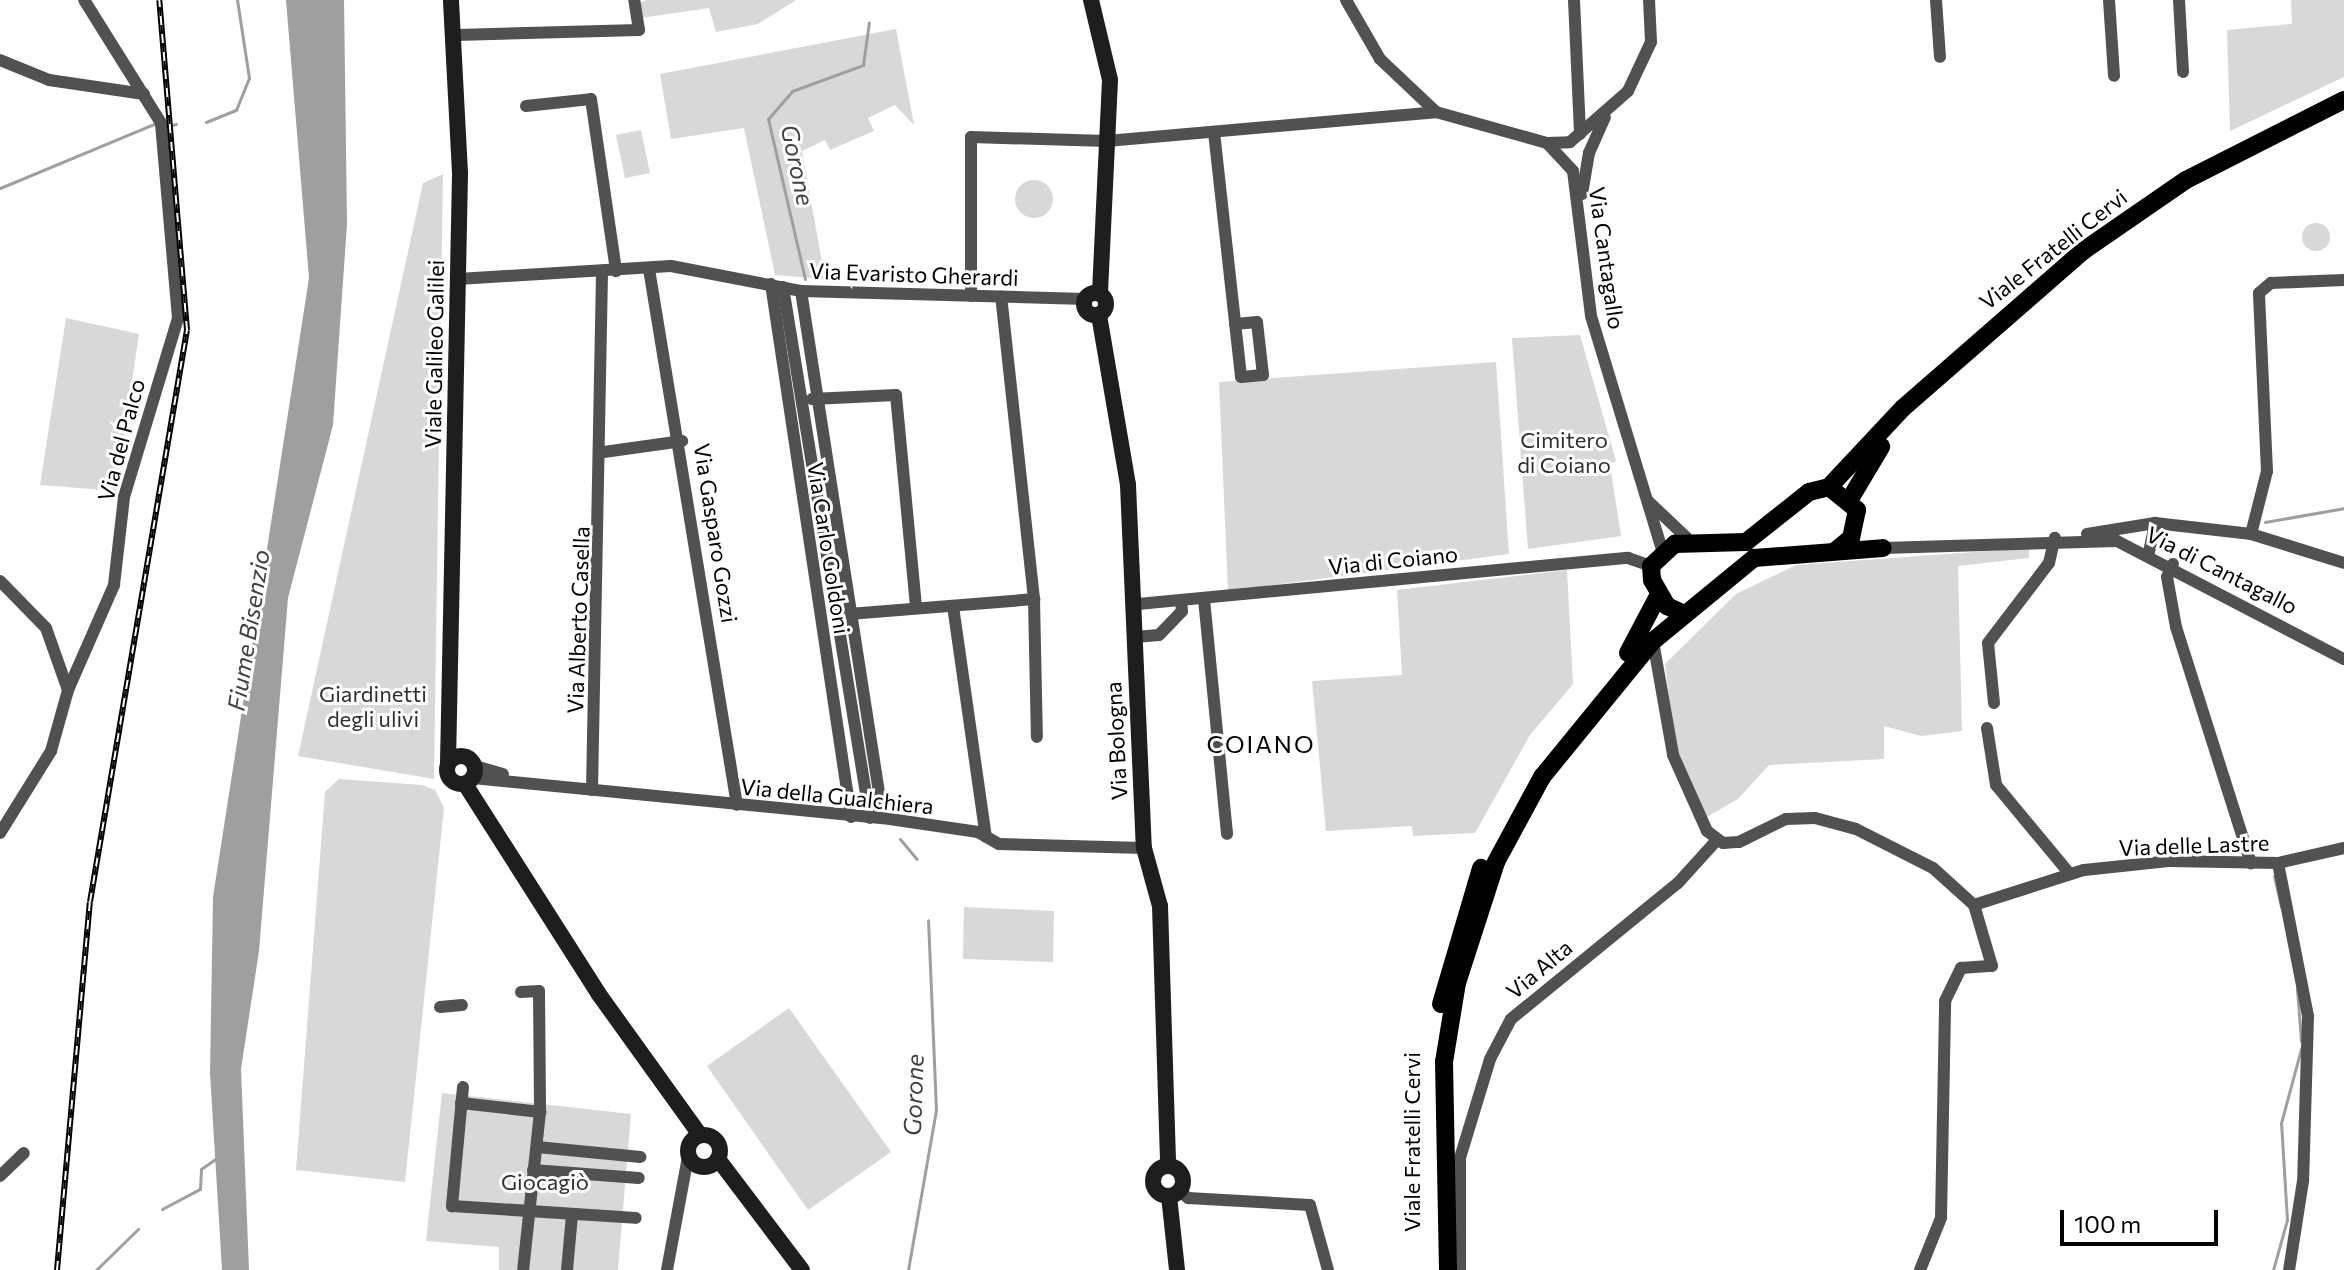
<!DOCTYPE html>
<html>
<head>
<meta charset="utf-8">
<style>
	body { margin:0 }
	#map { position:relative; width:2344px; height:1270px; overflow:hidden; background:#fff; font-family:Commissioner,sans-serif }
	div>[style] { position:absolute }
	[style*='--x'] { left:calc(var(--x)*1px); top:calc(var(--y)*1px); width:calc(var(--w)*1px); rotate:calc(var(--a)*1deg) }
	.green>* { inset:0; background:#d8d8d8 }
	.round { border-radius:50% }
	.water>* { inset:0; background:#9f9f9f }
	.stream>* { height:3px; margin:-1.5px; padding:0 1.5px; transform-origin:1.5px; border-radius:1.5px; background:#9f9f9f }
	.street>* { height:12px; margin:-6px; padding:0 6px; transform-origin:6px; border-radius:6px; background:#515151 }
	.secondary>* { height:16px; margin:-8px; padding:0 8px; transform-origin:8px; border-radius:8px; background:#1e1e1e }
	.secondary>.ring { margin:-8px; padding:0; box-sizing:content-box; background:none; border:16px solid #1e1e1e; border-radius:50% }
	.primary>* { height:18px; margin:-9px; padding:0 9px; transform-origin:9px; border-radius:9px; background:#000 }
	.rail>* { height:6px; margin-top:-3px; transform-origin:0; background:repeating-linear-gradient(90deg,#fff 0 9px,#000 0 18px); box-sizing:border-box; border-block:2px solid #000 }
	span { translate:-50% -50%; white-space:nowrap; text-align:center; line-height:1.15; -webkit-text-stroke:6px #fff; paint-order:stroke }
	.street-label { font-size:22px; color:#000 }
	.park-label { font-size:22px; color:#2f2f2f }
	.water-label { font-size:24px; color:#404040; font-style:italic }
	.neighbourhood-label { font-size:24px; color:#000; letter-spacing:2px }
	.scale { position:absolute; left:2060px; top:1210px; width:158px; height:36px; box-sizing:border-box; border:4px solid #000; border-top:0; padding-left:10px; font-size:24px; line-height:28px; white-space:nowrap; color:#000; -webkit-text-stroke:6px #fff; paint-order:stroke }
</style>
</head>
<body>
<div id="map">
	<div class="green">
		<div style="clip-path:polygon(796px 0,758px 24px,716px 32px,709px 8px,641px 18px,641px 2px,647px 0)"></div>
		<div style="clip-path:polygon(2291px 0,2344px 0,2344px 77px,2230px 131px,2227px 30px,2292px 24px)"></div>
		<div style="clip-path:polygon(896px 29px,914px 125px,895px 105px,868px 118px,874px 131px,830px 150px,825px 140px,802px 151px,825px 279px,775px 275px,744px 128px,671px 139px,660px 74px)"></div>
		<div style="clip-path:polygon(641px 130px,650px 173px,625px 178px,616px 135px)"></div>
		<div style="clip-path:polygon(443px 174px,441px 301px,434px 779px,298px 756px,423px 183px)"></div>
		<div class="round" style="left:1015px;top:180px;width:38px;height:38px"></div>
		<div class="round" style="left:2302px;top:223px;width:28px;height:28px"></div>
		<div style="clip-path:polygon(66px 318px,139px 334px,116px 491px,40px 485px)"></div>
		<div style="clip-path:polygon(1580px 335px,1616px 461px,1610px 464px,1621px 536px,1528px 549px,1512px 338px)"></div>
		<div style="clip-path:polygon(1496px 362px,1509px 554px,1228px 591px,1219px 382px)"></div>
		<div style="clip-path:polygon(2029px 548px,2029px 558px,1958px 566px,1962px 731px,1921px 736px,1884px 726px,1884px 759px,1769px 765px,1738px 799px,1705px 818px,1675px 746px,1665px 664px,1736px 594px,1796px 565px)"></div>
		<div style="clip-path:polygon(1567px 570px,1573px 684px,1530px 735px,1475px 833px,1413px 836px,1412px 826px,1326px 831px,1312px 681px,1402px 675px,1397px 590px)"></div>
		<div style="clip-path:polygon(339px 779px,422px 785px,435px 790px,444px 808px,405px 1182px,296px 1170px,325px 792px)"></div>
		<div style="clip-path:polygon(964px 907px,1054px 911px,1053px 962px,963px 959px)"></div>
		<div style="clip-path:polygon(789px 1008px,891px 1152px,808px 1210px,707px 1066px)"></div>
		<div style="clip-path:polygon(442px 1093px,631px 1114px,618px 1270px,499px 1270px,499px 1247px,426px 1241px)"></div>
	</div>
	<div class="water">
		<div style="clip-path:polygon(286px 0,344px 0,347px 224px,333px 425px,288px 598px,259px 951px,241px 1069px,249px 1270px,222px 1270px,210px 1073px,213px 897px,309px 278px)"></div>
	</div>
	<div class="stream">
		<div style="--x:206;--y:122;--w:32;--a:-22"></div>
		<div style="--x:236;--y:110;--w:35;--a:-68"></div>
		<div style="--x:249;--y:78;--w:79;--a:-98.7"></div>
		<div style="--x:172;--y:125;--w:4;--a:-14"></div>
		<div style="--x:0;--y:188;--w:167;--a:-22.6"></div>
		<div style="--x:805;--y:279;--w:164;--a:-103"></div>
		<div style="--x:768;--y:119;--w:37;--a:-49"></div>
		<div style="--x:792;--y:91;--w:76;--a:-20.1"></div>
		<div style="--x:863;--y:65;--w:43;--a:-82.1"></div>
		<div style="--x:2265;--y:522;--w:80;--a:-10"></div>
		<div style="--x:900;--y:839;--w:26;--a:50"></div>
		<div style="--x:2274;--y:876;--w:32;--a:77"></div>
		<div style="--x:2297;--y:989;--w:52;--a:85.6"></div>
		<div style="--x:162;--y:1209;--w:43;--a:-27.8"></div>
		<div style="--x:200;--y:1189;--w:20;--a:-87"></div>
		<div style="--x:201;--y:1169;--w:21;--a:-35"></div>
		<div style="--x:96;--y:1270;--w:59;--a:-44.3"></div>
		<div style="--x:908;--y:1270;--w:162;--a:-80.1"></div>
		<div style="--x:936;--y:1110;--w:190;--a:-92.4"></div>
		<div style="--x:2273;--y:1270;--w:52;--a:-74.4"></div>
		<div style="--x:2287;--y:1220;--w:97;--a:-93.5"></div>
		<div style="--x:2281;--y:1123;--w:77;--a:-74.9"></div>
	</div>
	<div class="street">
		<div style="--x:1346;--y:0;--w:68;--a:60"></div>
		<div style="--x:1380;--y:59;--w:77;--a:43.4"></div>
		<div style="--x:1436;--y:112;--w:115;--a:15.6"></div>
		<div style="--x:1547;--y:143;--w:38;--a:47"></div>
		<div style="--x:1573;--y:171;--w:146;--a:82.9"></div>
		<div style="--x:1591;--y:316;--w:244;--a:73.1"></div>
		<div style="--x:1574;--y:0;--w:134;--a:87.4"></div>
		<div style="--x:1936;--y:0;--w:57;--a:86"></div>
		<div style="--x:2109;--y:0;--w:76;--a:86.2"></div>
		<div style="--x:2179;--y:0;--w:72;--a:86.8"></div>
		<div style="--x:457;--y:35;--w:182;--a:-1.6"></div>
		<div style="--x:639;--y:30;--w:30;--a:-99"></div>
		<div style="--x:0;--y:60;--w:53;--a:22.2"></div>
		<div style="--x:49;--y:80;--w:96;--a:8.4"></div>
		<div style="--x:526;--y:106;--w:65;--a:-6.1"></div>
		<div style="--x:591;--y:99;--w:174;--a:81.7"></div>
		<div style="--x:1214;--y:132;--w:246;--a:83.7"></div>
		<div style="--x:1241;--y:377;--w:22;--a:-5"></div>
		<div style="--x:1263;--y:375;--w:53;--a:-96.5"></div>
		<div style="--x:1257;--y:322;--w:22;--a:175"></div>
		<div style="--x:1547;--y:143;--w:23;--a:-2"></div>
		<div style="--x:1570;--y:142;--w:77;--a:-41.3"></div>
		<div style="--x:1628;--y:91;--w:54;--a:-64.9"></div>
		<div style="--x:1651;--y:42;--w:42;--a:-92.7"></div>
		<div style="--x:1582;--y:194;--w:42;--a:-80.3"></div>
		<div style="--x:1589;--y:153;--w:39;--a:-66"></div>
		<div style="--x:649;--y:269;--w:543;--a:80.68"></div>
		<div style="--x:458;--y:279;--w:213;--a:-3.5"></div>
		<div style="--x:671;--y:266;--w:132;--a:10.9"></div>
		<div style="--x:801;--y:291;--w:284;--a:1.6"></div>
		<div style="--x:771;--y:284;--w:539;--a:81.46"></div>
		<div style="--x:783;--y:287;--w:538;--a:80.7"></div>
		<div style="--x:801;--y:291;--w:533;--a:81.16"></div>
		<div style="--x:971;--y:296;--w:159;--a:-90"></div>
		<div style="--x:971;--y:137;--w:136;--a:1.7"></div>
		<div style="--x:1107;--y:141;--w:330;--a:-5"></div>
		<div style="--x:812;--y:399;--w:84;--a:-2.7"></div>
		<div style="--x:896;--y:395;--w:214;--a:84.6"></div>
		<div style="--x:604;--y:452;--w:79;--a:-8"></div>
		<div style="--x:1648;--y:501;--w:59;--a:43.6"></div>
		<div style="--x:2087;--y:534;--w:69;--a:-9.2"></div>
		<div style="--x:2155;--y:523;--w:97;--a:6.5"></div>
		<div style="--x:2251;--y:534;--w:97;--a:17.3"></div>
		<div style="--x:2251;--y:534;--w:65;--a:-75.7"></div>
		<div style="--x:2267;--y:471;--w:178;--a:-92.6"></div>
		<div style="--x:2259;--y:293;--w:16;--a:-40"></div>
		<div style="--x:2271;--y:283;--w:73;--a:-2.4"></div>
		<div style="--x:1883;--y:548;--w:234;--a:-1.7"></div>
		<div style="--x:2117;--y:541;--w:256;--a:27.5"></div>
		<div style="--x:2149;--y:552;--w:30;--a:-78"></div>
		<div style="--x:2173;--y:564;--w:14;--a:115"></div>
		<div style="--x:2167;--y:577;--w:51;--a:79.8"></div>
		<div style="--x:2176;--y:627;--w:248;--a:72.4"></div>
		<div style="--x:0;--y:581;--w:66;--a:45.6"></div>
		<div style="--x:46;--y:628;--w:66;--a:70.5"></div>
		<div style="--x:68;--y:690;--w:115;--a:-66.3"></div>
		<div style="--x:114;--y:585;--w:89;--a:-83.5"></div>
		<div style="--x:124;--y:497;--w:187;--a:-73.2"></div>
		<div style="--x:178;--y:318;--w:196;--a:-95"></div>
		<div style="--x:161;--y:123;--w:145;--a:-122"></div>
		<div style="--x:1034;--y:599;--w:138;--a:88.8"></div>
		<div style="--x:1204;--y:599;--w:236;--a:84.4"></div>
		<div style="--x:1138;--y:604;--w:492;--a:-5.4"></div>
		<div style="--x:1628;--y:558;--w:24;--a:19"></div>
		<div style="--x:953;--y:606;--w:233;--a:81.9"></div>
		<div style="--x:849;--y:614;--w:186;--a:-4.6"></div>
		<div style="--x:1034;--y:599;--w:304;--a:-96.2"></div>
		<div style="--x:1135;--y:637;--w:24;--a:-5"></div>
		<div style="--x:1159;--y:635;--w:33;--a:-46"></div>
		<div style="--x:1182;--y:611;--w:10;--a:-96"></div>
		<div style="--x:1653;--y:641;--w:116;--a:80"></div>
		<div style="--x:1673;--y:755;--w:83;--a:65.9"></div>
		<div style="--x:1707;--y:831;--w:20;--a:37"></div>
		<div style="--x:1723;--y:843;--w:16;--a:-4"></div>
		<div style="--x:1739;--y:842;--w:52;--a:-26.1"></div>
		<div style="--x:1786;--y:819;--w:29;--a:-2"></div>
		<div style="--x:1815;--y:818;--w:42;--a:15"></div>
		<div style="--x:1856;--y:829;--w:86;--a:26.9"></div>
		<div style="--x:1933;--y:868;--w:55;--a:42.1"></div>
		<div style="--x:1974;--y:905;--w:115;--a:-17.7"></div>
		<div style="--x:2084;--y:870;--w:85;--a:-6"></div>
		<div style="--x:2169;--y:861;--w:109;--a:1.1"></div>
		<div style="--x:2278;--y:863;--w:68;--a:-12.8"></div>
		<div style="--x:1994;--y:703;--w:60;--a:-95.7"></div>
		<div style="--x:1988;--y:643;--w:101;--a:-52.7"></div>
		<div style="--x:2049;--y:563;--w:26;--a:-77"></div>
		<div style="--x:1987;--y:728;--w:58;--a:81"></div>
		<div style="--x:1996;--y:785;--w:116;--a:50.3"></div>
		<div style="--x:475;--y:766;--w:29;--a:16"></div>
		<div style="--x:473;--y:778;--w:412;--a:5.6"></div>
		<div style="--x:883;--y:818;--w:96;--a:8.4"></div>
		<div style="--x:978;--y:832;--w:24;--a:30"></div>
		<div style="--x:999;--y:844;--w:145;--a:1.6"></div>
		<div style="--x:592;--y:790;--w:517;--a:-88.89"></div>
		<div style="--x:0;--y:833;--w:97;--a:-58.1"></div>
		<div style="--x:51;--y:751;--w:63;--a:-74.4"></div>
		<div style="--x:2278;--y:863;--w:156;--a:78.9"></div>
		<div style="--x:2308;--y:1016;--w:165;--a:91.7"></div>
		<div style="--x:2303;--y:1181;--w:90;--a:98.9"></div>
		<div style="--x:521;--y:992;--w:18;--a:-3"></div>
		<div style="--x:539;--y:991;--w:121;--a:89.5"></div>
		<div style="--x:540;--y:1112;--w:159;--a:96.1"></div>
		<div style="--x:440;--y:1007;--w:22;--a:-5"></div>
		<div style="--x:463;--y:1087;--w:120;--a:95.3"></div>
		<div style="--x:452;--y:1206;--w:184;--a:3.7"></div>
		<div style="--x:461;--y:1103;--w:80;--a:6.5"></div>
		<div style="--x:537;--y:1147;--w:104;--a:5.5"></div>
		<div style="--x:533;--y:1170;--w:106;--a:4.3"></div>
		<div style="--x:0;--y:1176;--w:33;--a:-44"></div>
		<div style="--x:1180;--y:1191;--w:11;--a:41"></div>
		<div style="--x:1188;--y:1198;--w:122;--a:3.3"></div>
		<div style="--x:1310;--y:1205;--w:67;--a:74.5"></div>
		<div style="--x:567;--y:1270;--w:55;--a:-84.8"></div>
		<div style="--x:667;--y:1270;--w:115;--a:-79.5"></div>
		<div style="--x:1460;--y:1270;--w:112;--a:-90"></div>
		<div style="--x:1460;--y:1158;--w:103;--a:-73.1"></div>
		<div style="--x:1490;--y:1059;--w:45;--a:-62.3"></div>
		<div style="--x:1511;--y:1019;--w:215;--a:-39.2"></div>
		<div style="--x:1678;--y:883;--w:57;--a:-47.9"></div>
		<div style="--x:1920;--y:1270;--w:56;--a:-68"></div>
		<div style="--x:1941;--y:1218;--w:217;--a:-88.9"></div>
		<div style="--x:1945;--y:1001;--w:37;--a:-64"></div>
		<div style="--x:1961;--y:968;--w:31;--a:-4"></div>
		<div style="--x:1992;--y:966;--w:64;--a:-106.4"></div>
	</div>
	<div class="secondary">
		<div style="--x:1091;--y:0;--w:82;--a:76.6"></div>
		<div style="--x:1110;--y:80;--w:213;--a:92.7"></div>
		<div class="ring" style="left:1084px;top:293px;width:6px;height:6px"></div>
		<div style="--x:1099;--y:315;--w:172;--a:80.3"></div>
		<div style="--x:1128;--y:485;--w:363;--a:87.5"></div>
		<div style="--x:1144;--y:848;--w:60;--a:74.6"></div>
		<div style="--x:1160;--y:906;--w:260;--a:88.2"></div>
		<div class="ring" style="left:447px;top:756px;width:12px;height:12px"></div>
		<div style="--x:448;--y:763;--w:590;--a:-88.83"></div>
		<div style="--x:460;--y:173;--w:173;--a:-93"></div>
		<div style="--x:465;--y:784;--w:248;--a:57.5"></div>
		<div style="--x:598;--y:993;--w:175;--a:54.3"></div>
		<div class="ring" style="left:688px;top:1135px;width:16px;height:16px"></div>
		<div style="--x:718;--y:1159;--w:139;--a:52.9"></div>
		<div class="ring" style="left:1153px;top:1166px;width:14px;height:14px"></div>
		<div style="--x:1169;--y:1196;--w:74;--a:83.8"></div>
	</div>
	<div class="primary">
		<div style="--x:1829;--y:487;--w:108;--a:-46.9"></div>
		<div style="--x:1903;--y:408;--w:239;--a:-41.1"></div>
		<div style="--x:2083;--y:251;--w:125;--a:-34.6"></div>
		<div style="--x:2186;--y:180;--w:177;--a:-26.9"></div>
		<div style="--x:1850;--y:499;--w:61;--a:-59.2"></div>
		<div style="--x:1682;--y:613;--w:17;--a:-155"></div>
		<div style="--x:1667;--y:606;--w:30;--a:-120"></div>
		<div style="--x:1652;--y:580;--w:14;--a:-94"></div>
		<div style="--x:1651;--y:566;--w:33;--a:-43"></div>
		<div style="--x:1675;--y:544;--w:71;--a:-1.6"></div>
		<div style="--x:1746;--y:542;--w:80;--a:-38.4"></div>
		<div style="--x:1809;--y:492;--w:21;--a:-14"></div>
		<div style="--x:1829;--y:487;--w:36;--a:39"></div>
		<div style="--x:1857;--y:510;--w:29;--a:102"></div>
		<div style="--x:1851;--y:538;--w:19;--a:141"></div>
		<div style="--x:1628;--y:653;--w:64;--a:-62.2"></div>
		<div style="--x:1441;--y:1004;--w:142;--a:-73.6"></div>
		<div style="--x:1448;--y:1270;--w:208;--a:-91.1"></div>
		<div style="--x:1444;--y:1062;--w:80;--a:-80.7"></div>
		<div style="--x:1457;--y:983;--w:127;--a:-72.1"></div>
		<div style="--x:1496;--y:862;--w:97;--a:-61.6"></div>
		<div style="--x:1542;--y:777;--w:176;--a:-50.8"></div>
		<div style="--x:1653;--y:641;--w:131;--a:-39.4"></div>
		<div style="--x:1754;--y:558;--w:129;--a:-4.4"></div>
	</div>
	<div class="rail">
		<div style="--x:57;--y:1270;--w:369;--a:-84.9"></div>
		<div style="--x:90;--y:902;--w:580;--a:-80.38"></div>
		<div style="--x:187;--y:330;--w:331;--a:-94.8"></div>
	</div>
	<div class="street-label">
		<span style="left:2053px;top:249px;rotate:-38deg">Viale Fratelli Cervi</span>
		<span style="left:1607px;top:258px;rotate:82deg">Via Cantagallo</span>
		<span style="left:914px;top:274px;rotate:2deg">Via Evaristo Gherardi</span>
		<span style="left:434px;top:354px;rotate:-89deg">Viale Galileo Galilei</span>
		<span style="left:121px;top:440px;rotate:-75deg">Via del Palco</span>
		<span style="left:716px;top:533px;rotate:81deg">Via Gasparo Gozzi</span>
		<span style="left:829px;top:548px;rotate:81deg">Via Carlo Goldoni</span>
		<span style="left:1393px;top:560px;rotate:-6deg">Via di Coiano</span>
		<span style="left:2222px;top:570px;rotate:27deg">Via di Cantagallo</span>
		<span style="left:578px;top:620px;rotate:-88deg">Via Alberto Casella</span>
		<span style="left:1116px;top:741px;rotate:-93deg">Via Bologna</span>
		<span style="left:837px;top:796px;rotate:6deg">Via della Gualchiera</span>
		<span style="left:2194px;top:845px;rotate:-2deg">Via delle Lastre</span>
		<span style="left:1539px;top:969px;rotate:-40deg">Via Alta</span>
		<span style="left:1412px;top:1142px;rotate:-90deg">Viale Fratelli Cervi</span>
	</div>
	<div class="park-label">
		<span style="left:1564px;top:452px">Cimitero<br>di Coiano</span>
		<span style="left:373px;top:706px">Giardinetti<br>degli ulivi</span>
		<span style="left:545px;top:1182px">Giocagiò</span>
	</div>
	<div class="water-label">
		<span style="left:798px;top:165px;rotate:78deg">Gorone</span>
		<span style="left:248px;top:630px;rotate:-81deg">Fiume Bisenzio</span>
		<span style="left:913px;top:1095px;rotate:-88deg">Gorone</span>
	</div>
	<div class="neighbourhood-label">
		<span style="left:1261px;top:744px">COIANO</span>
	</div>
	<div class="scale">100 m</div>
</div>
</body>
</html>
